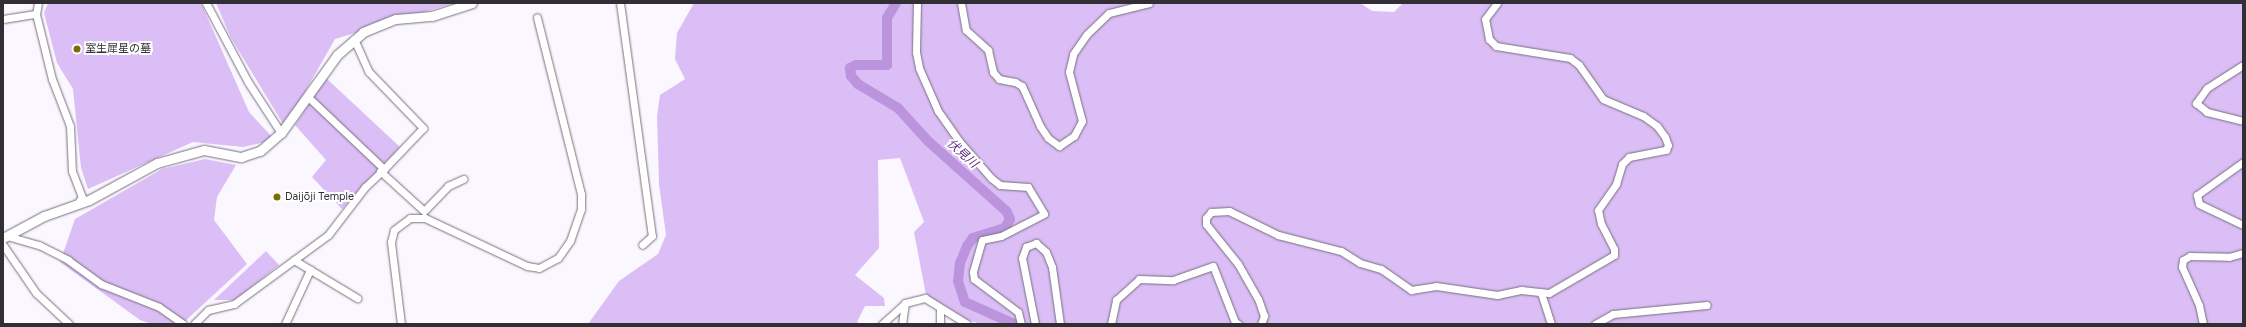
<!DOCTYPE html>
<html>
<head>
<meta charset="utf-8">
<style>
	body { margin:0 }
	#map { position:relative; width:2246px; height:327px; overflow:hidden; background:#fbf7ff; font-family:Figtree,"Noto Sans JP",sans-serif }
	div>[style] { position:absolute }
	[style*='--x'] { left:calc(var(--x)*1px); top:calc(var(--y)*1px); width:calc(var(--w)*1px); rotate:calc(var(--a)*1deg) }
	.green>* { inset:0; background:#dbbef6 }
	.river>* { height:10px; margin:-5px; padding:0 5px; transform-origin:5px; border-radius:5px; background:#bb94dd }
	.roads { filter:drop-shadow(0 0 1px #776f7f) drop-shadow(0 0 1px #776f7f) }
	.street>* { height:7px; margin:-3.5px; padding:0 3.5px; transform-origin:3.5px; border-radius:3.5px; background:#fff }
	.secondary>* { height:9px; margin:-4.5px; padding:0 4.5px; transform-origin:4.5px; border-radius:4.5px; background:#fff }
	.dots>* { width:11px; height:11px; translate:-50% -50%; box-sizing:border-box; border:2px solid #fff; border-radius:50% }
	span { translate:-50% -50%; white-space:nowrap; text-align:center; line-height:1.15; -webkit-text-stroke:4px #fff; paint-order:stroke }
	.poi-label { font-size:11px; color:#312e35 }
	.left { translate:0 -50%; text-align:left }
	.water-label { font-size:12px; color:#5e2d82; font-style:italic }
	.frame { position:absolute; inset:0; border:4px solid #312e35; pointer-events:none }
</style>
</head>
<body>
<div id="map">
	<div class="green">
		<div style="clip-path:polygon(48px 3px,201px 3px,249px 112px,275px 140px,243px 147px,193px 142px,88px 189px,81px 168px,73px 89px,57px 63px,44px 13px)"></div>
		<div style="clip-path:polygon(216px 3px,454px 3px,335px 39px,285px 127px,231px 38px)"></div>
		<div style="clip-path:polygon(694px 3px,1360px 3px,1372px 11px,1394px 12px,1403px 3px,2243px 3px,2243px 324px,981px 324px,967px 320px,926px 295px,914px 232px,924px 222px,900px 158px,878px 160px,879px 248px,855px 275px,884px 298px,885px 306px,865px 306px,857px 322px,861px 324px,588px 324px,619px 281px,658px 254px,666px 235px,659px 184px,657px 116px,660px 95px,685px 79px,675px 59px,677px 33px)"></div>
		<div style="clip-path:polygon(326px 78px,400px 147px,342px 209px,312px 177px,326px 160px,295px 125px)"></div>
		<div style="clip-path:polygon(205px 159px,236px 165px,217px 197px,214px 220px,247px 264px,182px 324px,152px 324px,140px 320px,60px 262px,75px 219px,162px 169px)"></div>
		<div style="clip-path:polygon(266px 251px,279px 265px,235px 300px,214px 300px)"></div>
	</div>
	<div class="river">
		<div style="--x:896;--y:3;--w:17;--a:121"></div>
		<div style="--x:887;--y:18;--w:47;--a:90"></div>
		<div style="--x:887;--y:65;--w:31;--a:180"></div>
		<div style="--x:856;--y:65;--w:7;--a:153"></div>
		<div style="--x:850;--y:68;--w:8;--a:83"></div>
		<div style="--x:851;--y:76;--w:11;--a:49"></div>
		<div style="--x:858;--y:84;--w:47;--a:31"></div>
		<div style="--x:898;--y:108;--w:45;--a:47.7"></div>
		<div style="--x:928;--y:141;--w:106;--a:41.9"></div>
		<div style="--x:1007;--y:212;--w:8;--a:67"></div>
		<div style="--x:1010;--y:219;--w:10;--a:119"></div>
		<div style="--x:1005;--y:228;--w:34;--a:163"></div>
		<div style="--x:973;--y:238;--w:10;--a:127"></div>
		<div style="--x:967;--y:246;--w:18;--a:112"></div>
		<div style="--x:960;--y:263;--w:18;--a:96"></div>
		<div style="--x:958;--y:281;--w:22;--a:72"></div>
		<div style="--x:965;--y:302;--w:54;--a:24.2"></div>
	</div>
	<div class="roads">
		<div class="street">
			<div style="--x:38;--y:3;--w:11;--a:100"></div>
			<div style="--x:36;--y:14;--w:67;--a:76.2"></div>
			<div style="--x:52;--y:79;--w:50;--a:69"></div>
			<div style="--x:70;--y:126;--w:45;--a:87.5"></div>
			<div style="--x:72;--y:171;--w:28;--a:69"></div>
			<div style="--x:82;--y:197;--w:9;--a:126"></div>
			<div style="--x:206;--y:3;--w:89;--a:62"></div>
			<div style="--x:248;--y:82;--w:61;--a:57.1"></div>
			<div style="--x:620;--y:3;--w:235;--a:82.2"></div>
			<div style="--x:652;--y:236;--w:13;--a:138"></div>
			<div style="--x:917;--y:3;--w:49;--a:91.2"></div>
			<div style="--x:916;--y:52;--w:16;--a:79"></div>
			<div style="--x:919;--y:68;--w:47;--a:66.2"></div>
			<div style="--x:938;--y:111;--w:37;--a:55"></div>
			<div style="--x:959;--y:141;--w:49;--a:49.1"></div>
			<div style="--x:991;--y:178;--w:11;--a:38"></div>
			<div style="--x:1000;--y:185;--w:28;--a:4"></div>
			<div style="--x:1028;--y:187;--w:31;--a:59"></div>
			<div style="--x:1044;--y:214;--w:48;--a:152.9"></div>
			<div style="--x:1001;--y:236;--w:19;--a:168"></div>
			<div style="--x:982;--y:240;--w:33;--a:106"></div>
			<div style="--x:973;--y:272;--w:7;--a:82"></div>
			<div style="--x:974;--y:279;--w:55;--a:36.9"></div>
			<div style="--x:1018;--y:312;--w:12;--a:76"></div>
			<div style="--x:961;--y:3;--w:27;--a:80"></div>
			<div style="--x:966;--y:30;--w:30;--a:42"></div>
			<div style="--x:988;--y:50;--w:23;--a:77"></div>
			<div style="--x:993;--y:72;--w:9;--a:49"></div>
			<div style="--x:999;--y:79;--w:16;--a:11"></div>
			<div style="--x:1015;--y:82;--w:8;--a:30"></div>
			<div style="--x:1022;--y:86;--w:44;--a:65.8"></div>
			<div style="--x:1040;--y:126;--w:14;--a:56"></div>
			<div style="--x:1048;--y:138;--w:14;--a:36"></div>
			<div style="--x:1059;--y:146;--w:18;--a:-34"></div>
			<div style="--x:1074;--y:136;--w:17;--a:-62"></div>
			<div style="--x:1082;--y:121;--w:51;--a:-104.9"></div>
			<div style="--x:1069;--y:72;--w:18;--a:-77"></div>
			<div style="--x:1073;--y:54;--w:24;--a:-55"></div>
			<div style="--x:1087;--y:34;--w:30;--a:-44"></div>
			<div style="--x:1109;--y:13;--w:41;--a:-14"></div>
			<div style="--x:3;--y:19;--w:33;--a:-9"></div>
			<div style="--x:354;--y:39;--w:36;--a:66"></div>
			<div style="--x:369;--y:72;--w:78;--a:46"></div>
			<div style="--x:423;--y:128;--w:57;--a:133.6"></div>
			<div style="--x:2243;--y:65;--w:43;--a:147.4"></div>
			<div style="--x:2207;--y:88;--w:19;--a:126"></div>
			<div style="--x:2196;--y:103;--w:14;--a:39"></div>
			<div style="--x:2207;--y:112;--w:37;--a:14"></div>
			<div style="--x:2243;--y:162;--w:57;--a:144.3"></div>
			<div style="--x:2197;--y:195;--w:9;--a:77"></div>
			<div style="--x:2199;--y:204;--w:49;--a:25.5"></div>
			<div style="--x:380;--y:171;--w:59;--a:42.3"></div>
			<div style="--x:424;--y:211;--w:35;--a:-46"></div>
			<div style="--x:448;--y:186;--w:17;--a:-25"></div>
			<div style="--x:7;--y:236;--w:33;--a:16"></div>
			<div style="--x:39;--y:245;--w:33;--a:27"></div>
			<div style="--x:68;--y:260;--w:41;--a:36"></div>
			<div style="--x:101;--y:284;--w:62;--a:21.6"></div>
			<div style="--x:159;--y:307;--w:29;--a:35"></div>
			<div style="--x:3;--y:245;--w:58;--a:55.5"></div>
			<div style="--x:36;--y:293;--w:45;--a:43.2"></div>
			<div style="--x:294;--y:260;--w:74;--a:31.1"></div>
			<div style="--x:1541;--y:293;--w:33;--a:72"></div>
			<div style="--x:940;--y:310;--w:14;--a:90"></div>
			<div style="--x:194;--y:324;--w:20;--a:-45"></div>
			<div style="--x:208;--y:310;--w:27;--a:-13"></div>
			<div style="--x:234;--y:304;--w:117;--a:-36.3"></div>
			<div style="--x:328;--y:235;--w:61;--a:-52.4"></div>
			<div style="--x:365;--y:187;--w:26;--a:-43"></div>
			<div style="--x:384;--y:169;--w:105;--a:-136.5"></div>
			<div style="--x:285;--y:324;--w:60;--a:-65.2"></div>
			<div style="--x:401;--y:324;--w:83;--a:-97"></div>
			<div style="--x:391;--y:242;--w:12;--a:-76"></div>
			<div style="--x:394;--y:230;--w:20;--a:-37"></div>
			<div style="--x:410;--y:218;--w:15;--a:0"></div>
			<div style="--x:425;--y:218;--w:113;--a:25.2"></div>
			<div style="--x:527;--y:266;--w:12;--a:9"></div>
			<div style="--x:539;--y:268;--w:21;--a:-28"></div>
			<div style="--x:558;--y:258;--w:21;--a:-55"></div>
			<div style="--x:570;--y:241;--w:34;--a:-71"></div>
			<div style="--x:581;--y:209;--w:15;--a:-90"></div>
			<div style="--x:581;--y:194;--w:182;--a:-104"></div>
			<div style="--x:882;--y:324;--w:31;--a:-42"></div>
			<div style="--x:905;--y:303;--w:21;--a:-14"></div>
			<div style="--x:925;--y:298;--w:49;--a:31.8"></div>
			<div style="--x:902;--y:324;--w:21;--a:-82"></div>
			<div style="--x:1035;--y:324;--w:67;--a:-101.1"></div>
			<div style="--x:1022;--y:258;--w:12;--a:-70"></div>
			<div style="--x:1026;--y:247;--w:11;--a:-22"></div>
			<div style="--x:1036;--y:243;--w:13;--a:42"></div>
			<div style="--x:1046;--y:252;--w:16;--a:68"></div>
			<div style="--x:1052;--y:267;--w:58;--a:82"></div>
			<div style="--x:1111;--y:324;--w:25;--a:-78"></div>
			<div style="--x:1116;--y:300;--w:31;--a:-42"></div>
			<div style="--x:1139;--y:279;--w:34;--a:2"></div>
			<div style="--x:1173;--y:280;--w:42;--a:-19.3"></div>
			<div style="--x:1213;--y:266;--w:60;--a:68.6"></div>
			<div style="--x:1235;--y:322;--w:4;--a:34"></div>
			<div style="--x:1261;--y:324;--w:9;--a:-69"></div>
			<div style="--x:1264;--y:316;--w:18;--a:-109"></div>
			<div style="--x:1258;--y:299;--w:40;--a:-119.7"></div>
			<div style="--x:1238;--y:264;--w:51;--a:-128.7"></div>
			<div style="--x:1206;--y:224;--w:6;--a:-90"></div>
			<div style="--x:1206;--y:218;--w:8;--a:-50"></div>
			<div style="--x:1211;--y:212;--w:18;--a:-3"></div>
			<div style="--x:1229;--y:211;--w:55;--a:26.1"></div>
			<div style="--x:1278;--y:235;--w:65;--a:14.3"></div>
			<div style="--x:1341;--y:251;--w:22;--a:32"></div>
			<div style="--x:1360;--y:263;--w:22;--a:16"></div>
			<div style="--x:1381;--y:269;--w:37;--a:35"></div>
			<div style="--x:1411;--y:290;--w:25;--a:-9"></div>
			<div style="--x:1436;--y:286;--w:62;--a:8.4"></div>
			<div style="--x:1497;--y:295;--w:25;--a:-12"></div>
			<div style="--x:1521;--y:290;--w:28;--a:6"></div>
			<div style="--x:1549;--y:293;--w:75;--a:-30.3"></div>
			<div style="--x:1614;--y:255;--w:6;--a:-90"></div>
			<div style="--x:1614;--y:249;--w:28;--a:-117"></div>
			<div style="--x:1601;--y:224;--w:14;--a:-102"></div>
			<div style="--x:1598;--y:210;--w:32;--a:-55"></div>
			<div style="--x:1616;--y:184;--w:21;--a:-73"></div>
			<div style="--x:1622;--y:164;--w:10;--a:-45"></div>
			<div style="--x:1629;--y:157;--w:38;--a:-11"></div>
			<div style="--x:1666;--y:150;--w:5;--a:-68"></div>
			<div style="--x:1668;--y:145;--w:9;--a:-111"></div>
			<div style="--x:1665;--y:137;--w:14;--a:-126"></div>
			<div style="--x:1657;--y:126;--w:17;--a:-144"></div>
			<div style="--x:1643;--y:116;--w:43;--a:-157"></div>
			<div style="--x:1603;--y:99;--w:42;--a:-125.2"></div>
			<div style="--x:1579;--y:65;--w:11;--a:-142"></div>
			<div style="--x:1570;--y:58;--w:75;--a:-170.8"></div>
			<div style="--x:1496;--y:46;--w:10;--a:-135"></div>
			<div style="--x:1489;--y:39;--w:20;--a:-101"></div>
			<div style="--x:1485;--y:19;--w:20;--a:-53"></div>
			<div style="--x:1595;--y:324;--w:21;--a:-29"></div>
			<div style="--x:1613;--y:314;--w:94;--a:-5.5"></div>
			<div style="--x:2203;--y:324;--w:19;--a:-102"></div>
			<div style="--x:2199;--y:305;--w:42;--a:-114.1"></div>
			<div style="--x:2182;--y:267;--w:7;--a:-82"></div>
			<div style="--x:2183;--y:260;--w:8;--a:-30"></div>
			<div style="--x:2190;--y:256;--w:39;--a:1"></div>
			<div style="--x:2229;--y:257;--w:15;--a:-16"></div>
		</div>
		<div class="secondary">
			<div style="--x:3;--y:238;--w:47;--a:-28.2"></div>
			<div style="--x:44;--y:216;--w:48;--a:-19.6"></div>
			<div style="--x:89;--y:200;--w:77;--a:-28.6"></div>
			<div style="--x:157;--y:163;--w:49;--a:-15.5"></div>
			<div style="--x:204;--y:150;--w:38;--a:11"></div>
			<div style="--x:241;--y:157;--w:20;--a:-18"></div>
			<div style="--x:260;--y:151;--w:28;--a:-41"></div>
			<div style="--x:281;--y:133;--w:96;--a:-54.3"></div>
			<div style="--x:337;--y:55;--w:35;--a:-41"></div>
			<div style="--x:363;--y:32;--w:35;--a:-22"></div>
			<div style="--x:396;--y:19;--w:36;--a:-5"></div>
			<div style="--x:432;--y:16;--w:42;--a:-18"></div>
		</div>
	</div>
	<div class="dots">
		<div style="left:77px;top:49px;background:#7c6b04"></div>
		<div style="left:277px;top:197px;background:#7c6b04"></div>
	</div>
	<div class="poi-label">
		<span class="left" style="left:85px;top:49px">室生犀星の墓</span>
		<span class="left" style="left:285px;top:197px">Daijōji Temple</span>
	</div>
	<div class="water-label">
		<span style="left:962px;top:154px;rotate:42deg">伏見川</span>
	</div>
	<div class="frame"></div>
</div>
</body>
</html>
